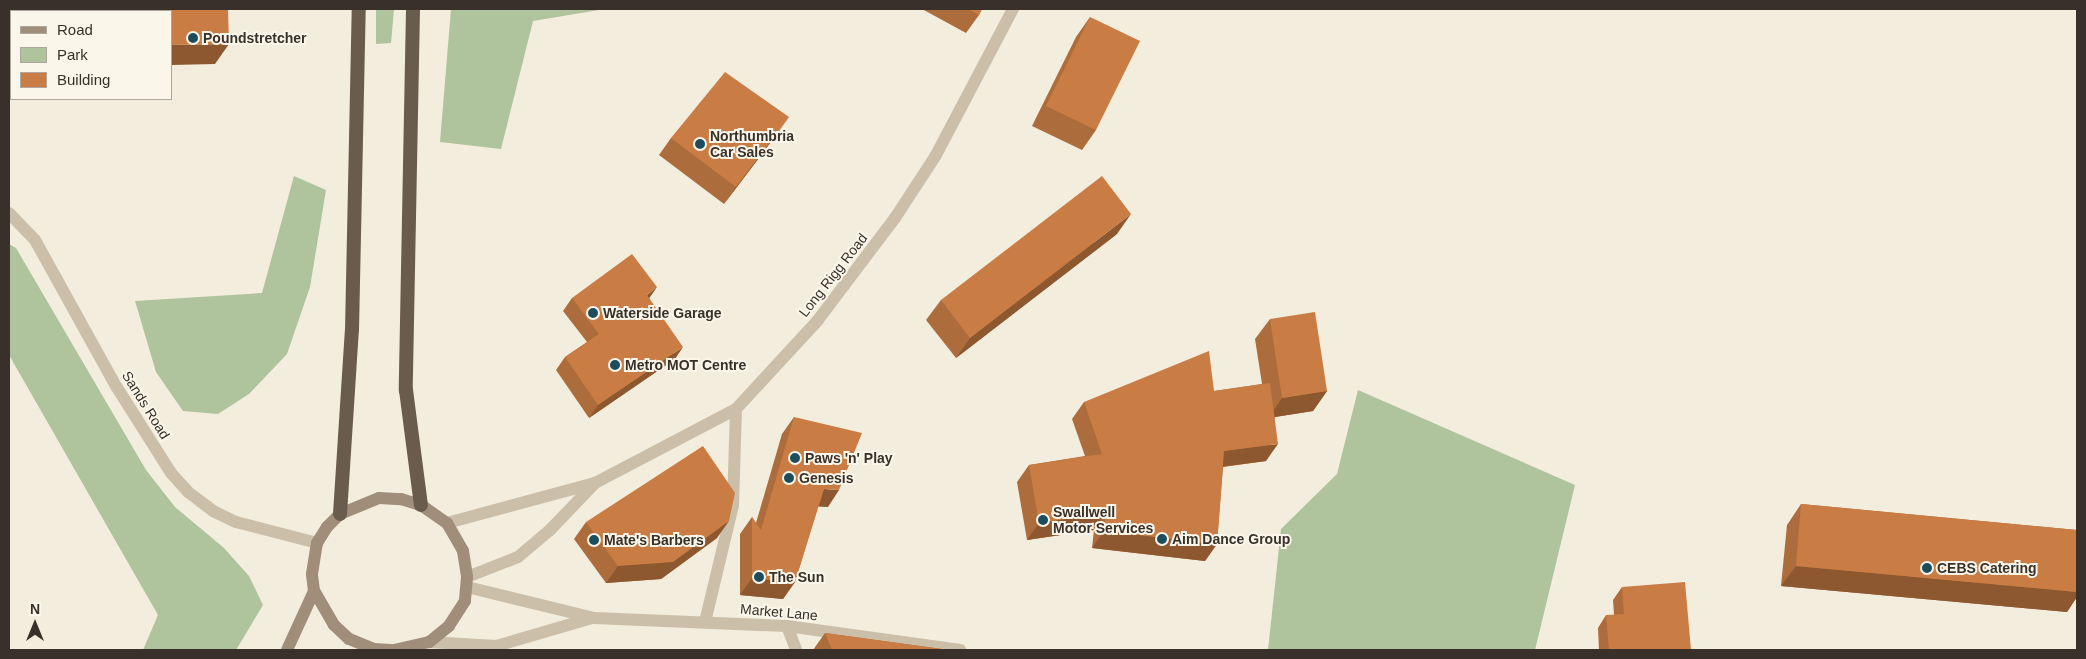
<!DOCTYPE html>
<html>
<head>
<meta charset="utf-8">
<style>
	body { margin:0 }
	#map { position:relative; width:2086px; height:659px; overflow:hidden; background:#f3eddd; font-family:Helvetica,sans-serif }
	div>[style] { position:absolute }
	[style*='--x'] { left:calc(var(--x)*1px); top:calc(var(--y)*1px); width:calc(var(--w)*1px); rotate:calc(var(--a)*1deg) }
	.green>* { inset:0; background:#afc39d }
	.minor>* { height:12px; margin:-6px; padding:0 6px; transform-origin:6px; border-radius:6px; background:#ccbfa9 }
	.tertiary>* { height:12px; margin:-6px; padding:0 6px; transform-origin:6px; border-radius:6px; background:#ccbfa9 }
	.secondary>* { height:12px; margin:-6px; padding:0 6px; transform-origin:6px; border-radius:6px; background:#a08e7a }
	.trunk>* { height:14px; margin:-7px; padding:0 7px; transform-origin:7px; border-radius:7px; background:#6a5c4d }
	.wall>* { inset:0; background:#ad6c3b }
	.shaded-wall>* { inset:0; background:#8d5830 }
	.building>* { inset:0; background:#c97d45 }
	.dots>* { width:14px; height:14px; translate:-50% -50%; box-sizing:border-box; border:2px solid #faf6ea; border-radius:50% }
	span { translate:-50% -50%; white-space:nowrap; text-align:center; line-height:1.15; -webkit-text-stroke:4px #faf6ea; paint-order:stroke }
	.poi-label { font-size:14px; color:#393129; font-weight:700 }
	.left { translate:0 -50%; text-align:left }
	.street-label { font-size:14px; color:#393129 }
	.frame { position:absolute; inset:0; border:10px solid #393129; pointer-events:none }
	.legend { position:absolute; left:10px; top:10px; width:162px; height:90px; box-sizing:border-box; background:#faf6ea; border:1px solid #ada79d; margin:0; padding:6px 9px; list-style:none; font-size:15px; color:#393129 }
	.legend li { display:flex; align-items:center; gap:10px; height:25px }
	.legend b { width:25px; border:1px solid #ada79d }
	.north { position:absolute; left:10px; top:599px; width:50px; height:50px; -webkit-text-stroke:4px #faf6ea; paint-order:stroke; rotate:0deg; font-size:14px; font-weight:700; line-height:20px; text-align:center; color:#393129 }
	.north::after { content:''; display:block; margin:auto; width:18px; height:22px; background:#393129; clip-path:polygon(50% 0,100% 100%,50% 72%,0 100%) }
</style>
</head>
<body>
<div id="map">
	<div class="green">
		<div style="clip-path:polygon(376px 9px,394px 9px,391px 43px,376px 44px)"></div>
		<div style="clip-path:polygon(451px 9px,605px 9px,533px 21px,501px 149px,440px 142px)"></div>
		<div style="clip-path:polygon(294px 176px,326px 190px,310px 287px,287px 354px,249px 394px,218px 414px,183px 411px,156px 372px,135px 301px,262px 293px)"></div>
		<div style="clip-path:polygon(9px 244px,16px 248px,146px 470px,175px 507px,224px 548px,249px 576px,263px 605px,236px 650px,143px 650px,158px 615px,9px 355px)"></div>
		<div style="clip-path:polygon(1358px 390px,1575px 485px,1535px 650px,1268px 650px,1281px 529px,1337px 474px)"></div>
	</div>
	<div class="minor">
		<div style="--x:9;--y:213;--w:37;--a:46"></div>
		<div style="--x:35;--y:240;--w:167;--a:61"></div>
		<div style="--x:116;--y:386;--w:103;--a:57.7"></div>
		<div style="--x:171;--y:473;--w:25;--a:48"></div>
		<div style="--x:188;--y:492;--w:31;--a:37"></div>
		<div style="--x:213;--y:511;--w:25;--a:26"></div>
		<div style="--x:236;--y:522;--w:84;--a:14.5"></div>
		<div style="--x:705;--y:622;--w:120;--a:-76.5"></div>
		<div style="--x:733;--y:505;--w:96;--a:-88.2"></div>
		<div style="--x:787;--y:626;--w:26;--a:69"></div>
	</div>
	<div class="tertiary">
		<div style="--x:447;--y:523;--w:153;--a:-15.1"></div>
		<div style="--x:595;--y:483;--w:159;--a:-27.7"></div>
		<div style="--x:736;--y:409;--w:121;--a:-47.3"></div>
		<div style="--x:818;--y:320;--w:128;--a:-53"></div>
		<div style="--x:895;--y:218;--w:75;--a:-56.9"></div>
		<div style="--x:936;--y:155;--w:165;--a:-62.2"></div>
		<div style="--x:467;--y:577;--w:55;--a:-21.4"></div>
		<div style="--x:518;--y:557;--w:42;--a:-40.2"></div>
		<div style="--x:550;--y:530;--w:65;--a:-46.2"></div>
		<div style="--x:467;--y:587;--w:131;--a:13.7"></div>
		<div style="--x:594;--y:618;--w:193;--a:2.4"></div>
		<div style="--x:787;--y:626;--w:175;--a:7.9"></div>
		<div style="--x:429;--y:642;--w:67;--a:3.4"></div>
		<div style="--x:496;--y:646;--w:100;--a:-16.3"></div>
	</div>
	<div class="secondary">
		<div style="--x:287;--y:650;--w:65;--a:-65.4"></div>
		<div style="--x:390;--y:650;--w:16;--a:-176"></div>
		<div style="--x:374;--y:649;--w:27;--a:-158"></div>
		<div style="--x:349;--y:639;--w:21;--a:-137"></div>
		<div style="--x:334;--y:625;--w:39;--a:-120"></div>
		<div style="--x:314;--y:591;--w:17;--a:-97"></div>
		<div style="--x:312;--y:574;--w:31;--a:-81"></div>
		<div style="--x:317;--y:543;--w:19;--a:-58"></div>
		<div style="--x:327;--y:527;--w:18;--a:-45"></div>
		<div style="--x:340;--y:514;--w:42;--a:-22.3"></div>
		<div style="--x:379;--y:498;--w:22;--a:3"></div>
		<div style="--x:401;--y:499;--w:21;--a:17"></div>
		<div style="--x:421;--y:505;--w:32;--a:35"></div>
		<div style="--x:447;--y:523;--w:32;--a:60"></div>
		<div style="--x:463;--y:551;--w:26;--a:81"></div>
		<div style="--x:467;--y:577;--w:24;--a:95"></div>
		<div style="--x:465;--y:601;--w:30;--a:123"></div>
		<div style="--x:449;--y:626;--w:26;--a:141"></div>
		<div style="--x:429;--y:642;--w:36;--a:167"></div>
	</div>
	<div class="trunk">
		<div style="--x:413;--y:9;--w:381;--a:91.1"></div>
		<div style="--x:406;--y:390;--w:116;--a:82.6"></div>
		<div style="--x:340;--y:514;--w:184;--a:-86.3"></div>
		<div style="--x:352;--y:330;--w:321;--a:-88.8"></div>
	</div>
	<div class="wall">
		<div style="clip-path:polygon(922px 9px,982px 9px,979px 15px,966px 33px)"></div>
		<div style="clip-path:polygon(1090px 17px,1096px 130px,1082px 150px,1032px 126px,1076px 37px)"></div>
		<div style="clip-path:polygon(777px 134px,724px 204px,659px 155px,671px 138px)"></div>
		<div style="clip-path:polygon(1117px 234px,956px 358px,926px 320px,941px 300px)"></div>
		<div style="clip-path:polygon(572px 298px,649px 298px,675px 359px,589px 418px,556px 370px,565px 357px,587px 342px,563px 311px)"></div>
		<div style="clip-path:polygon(1270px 319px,1327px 391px,1313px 411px,1275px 417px,1266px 461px,1223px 467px,1217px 544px,1205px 561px,1092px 548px,1094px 530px,1027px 540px,1017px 482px,1029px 465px,1085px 456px,1072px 419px,1084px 402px,1214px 391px,1262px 384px,1255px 339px)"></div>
		<div style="clip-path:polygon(794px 417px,828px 507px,818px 506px,795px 582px,783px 599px,740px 595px,740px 534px,752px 517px,756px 523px,782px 434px)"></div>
		<div style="clip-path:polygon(1801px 504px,2077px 530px,2077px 597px,2067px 612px,1781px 586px,1787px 525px)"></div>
		<div style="clip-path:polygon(586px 522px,717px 538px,661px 579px,606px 583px,574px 539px)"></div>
		<div style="clip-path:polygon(1622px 587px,1691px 650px,1599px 650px,1598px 628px,1606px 615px,1614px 615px,1613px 600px)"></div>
		<div style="clip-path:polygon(825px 633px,949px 650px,813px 650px)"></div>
	</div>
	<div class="shaded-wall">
		<div style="clip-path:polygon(229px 44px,215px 64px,171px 65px,171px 45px)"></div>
		<div style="clip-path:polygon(9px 46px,11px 46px,11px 66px,9px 66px)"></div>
		<div style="clip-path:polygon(789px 117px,777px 134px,724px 204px,736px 187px)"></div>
		<div style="clip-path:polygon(1131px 214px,1117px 234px,956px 358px,970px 338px)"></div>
		<div style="clip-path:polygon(657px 287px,648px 300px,647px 295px)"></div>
		<div style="clip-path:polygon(683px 347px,675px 359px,589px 418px,598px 405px)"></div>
		<div style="clip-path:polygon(1327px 391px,1313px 411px,1268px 418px,1282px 398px)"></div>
		<div style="clip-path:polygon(1278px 444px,1266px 461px,1212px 468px,1224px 451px)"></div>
		<div style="clip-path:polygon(824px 489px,839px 490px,828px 507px,812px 506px)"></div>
		<div style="clip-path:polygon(1106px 513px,1094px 530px,1027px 540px,1039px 523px)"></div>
		<div style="clip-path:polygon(729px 521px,717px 538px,661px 579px,606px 583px,618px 566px)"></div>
		<div style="clip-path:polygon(1104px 531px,1217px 544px,1205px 561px,1092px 548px)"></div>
		<div style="clip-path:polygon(1796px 566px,2077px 592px,2077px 597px,2067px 612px,1781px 586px)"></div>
		<div style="clip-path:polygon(752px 578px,795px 582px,783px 599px,740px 595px)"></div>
	</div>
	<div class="building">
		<div style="clip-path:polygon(9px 9px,228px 9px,229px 44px,171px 45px,171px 11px,11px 11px,11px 46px,9px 46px)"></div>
		<div style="clip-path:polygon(968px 9px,982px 9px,979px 15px)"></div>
		<div style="clip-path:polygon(1090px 17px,1140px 41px,1096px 130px,1046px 106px)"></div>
		<div style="clip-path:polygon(725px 72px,789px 117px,736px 187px,671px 138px)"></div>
		<div style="clip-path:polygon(1102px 176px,1131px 214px,970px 338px,941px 300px)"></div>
		<div style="clip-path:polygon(632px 254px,657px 287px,647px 295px,683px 347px,598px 405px,565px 357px,599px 334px,572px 298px)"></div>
		<div style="clip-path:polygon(1315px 312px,1327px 391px,1282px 398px,1270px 319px)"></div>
		<div style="clip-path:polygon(1209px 351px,1214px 391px,1270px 383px,1278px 444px,1224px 451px,1217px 544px,1104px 531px,1106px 513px,1039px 523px,1029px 465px,1102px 454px,1084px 402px)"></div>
		<div style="clip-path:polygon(794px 417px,862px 433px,839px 490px,824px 489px,795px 582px,752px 578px,752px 517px,761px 530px)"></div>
		<div style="clip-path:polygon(703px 446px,735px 493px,729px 521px,673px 562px,618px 566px,586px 522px)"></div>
		<div style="clip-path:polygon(1801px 504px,2077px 530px,2077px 592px,1796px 566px)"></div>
		<div style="clip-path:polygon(1685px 582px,1691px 650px,1609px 650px,1606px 615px,1624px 614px,1622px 587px)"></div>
		<div style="clip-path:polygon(825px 633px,949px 650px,832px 650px)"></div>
	</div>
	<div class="dots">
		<div style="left:193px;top:38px;background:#1d4d5c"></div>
		<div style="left:700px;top:144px;background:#1d4d5c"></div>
		<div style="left:593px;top:313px;background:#1d4d5c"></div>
		<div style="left:615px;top:365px;background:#1d4d5c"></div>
		<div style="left:795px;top:458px;background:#1d4d5c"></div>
		<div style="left:789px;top:478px;background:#1d4d5c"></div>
		<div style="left:1043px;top:520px;background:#1d4d5c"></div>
		<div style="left:1162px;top:539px;background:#1d4d5c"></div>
		<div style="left:594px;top:540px;background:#1d4d5c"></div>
		<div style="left:1927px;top:568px;background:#1d4d5c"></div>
		<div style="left:759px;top:577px;background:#1d4d5c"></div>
	</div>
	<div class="poi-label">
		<span class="left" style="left:203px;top:38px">Poundstretcher</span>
		<span class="left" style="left:710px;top:144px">Northumbria<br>Car Sales</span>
		<span class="left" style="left:603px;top:313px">Waterside Garage</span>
		<span class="left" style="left:625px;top:365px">Metro MOT Centre</span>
		<span class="left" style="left:805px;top:458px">Paws 'n' Play</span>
		<span class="left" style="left:799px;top:478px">Genesis</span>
		<span class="left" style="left:1053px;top:520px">Swallwell<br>Motor Services</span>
		<span class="left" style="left:1172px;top:539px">Aim Dance Group</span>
		<span class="left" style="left:604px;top:540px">Mate's Barbers</span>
		<span class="left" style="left:1937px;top:568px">CEBS Catering</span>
		<span class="left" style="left:769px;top:577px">The Sun</span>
	</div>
	<div class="street-label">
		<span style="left:833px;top:275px;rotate:-52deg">Long Rigg Road</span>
		<span style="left:146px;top:405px;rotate:58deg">Sands Road</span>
		<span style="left:779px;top:612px;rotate:5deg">Market Lane</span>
	</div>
	<div class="frame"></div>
	<ul class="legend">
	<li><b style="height:6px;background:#a08e7a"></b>Road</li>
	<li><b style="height:14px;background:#afc39d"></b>Park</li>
	<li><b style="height:14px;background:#c97d45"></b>Building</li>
	</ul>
	<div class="north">N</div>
</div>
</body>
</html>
